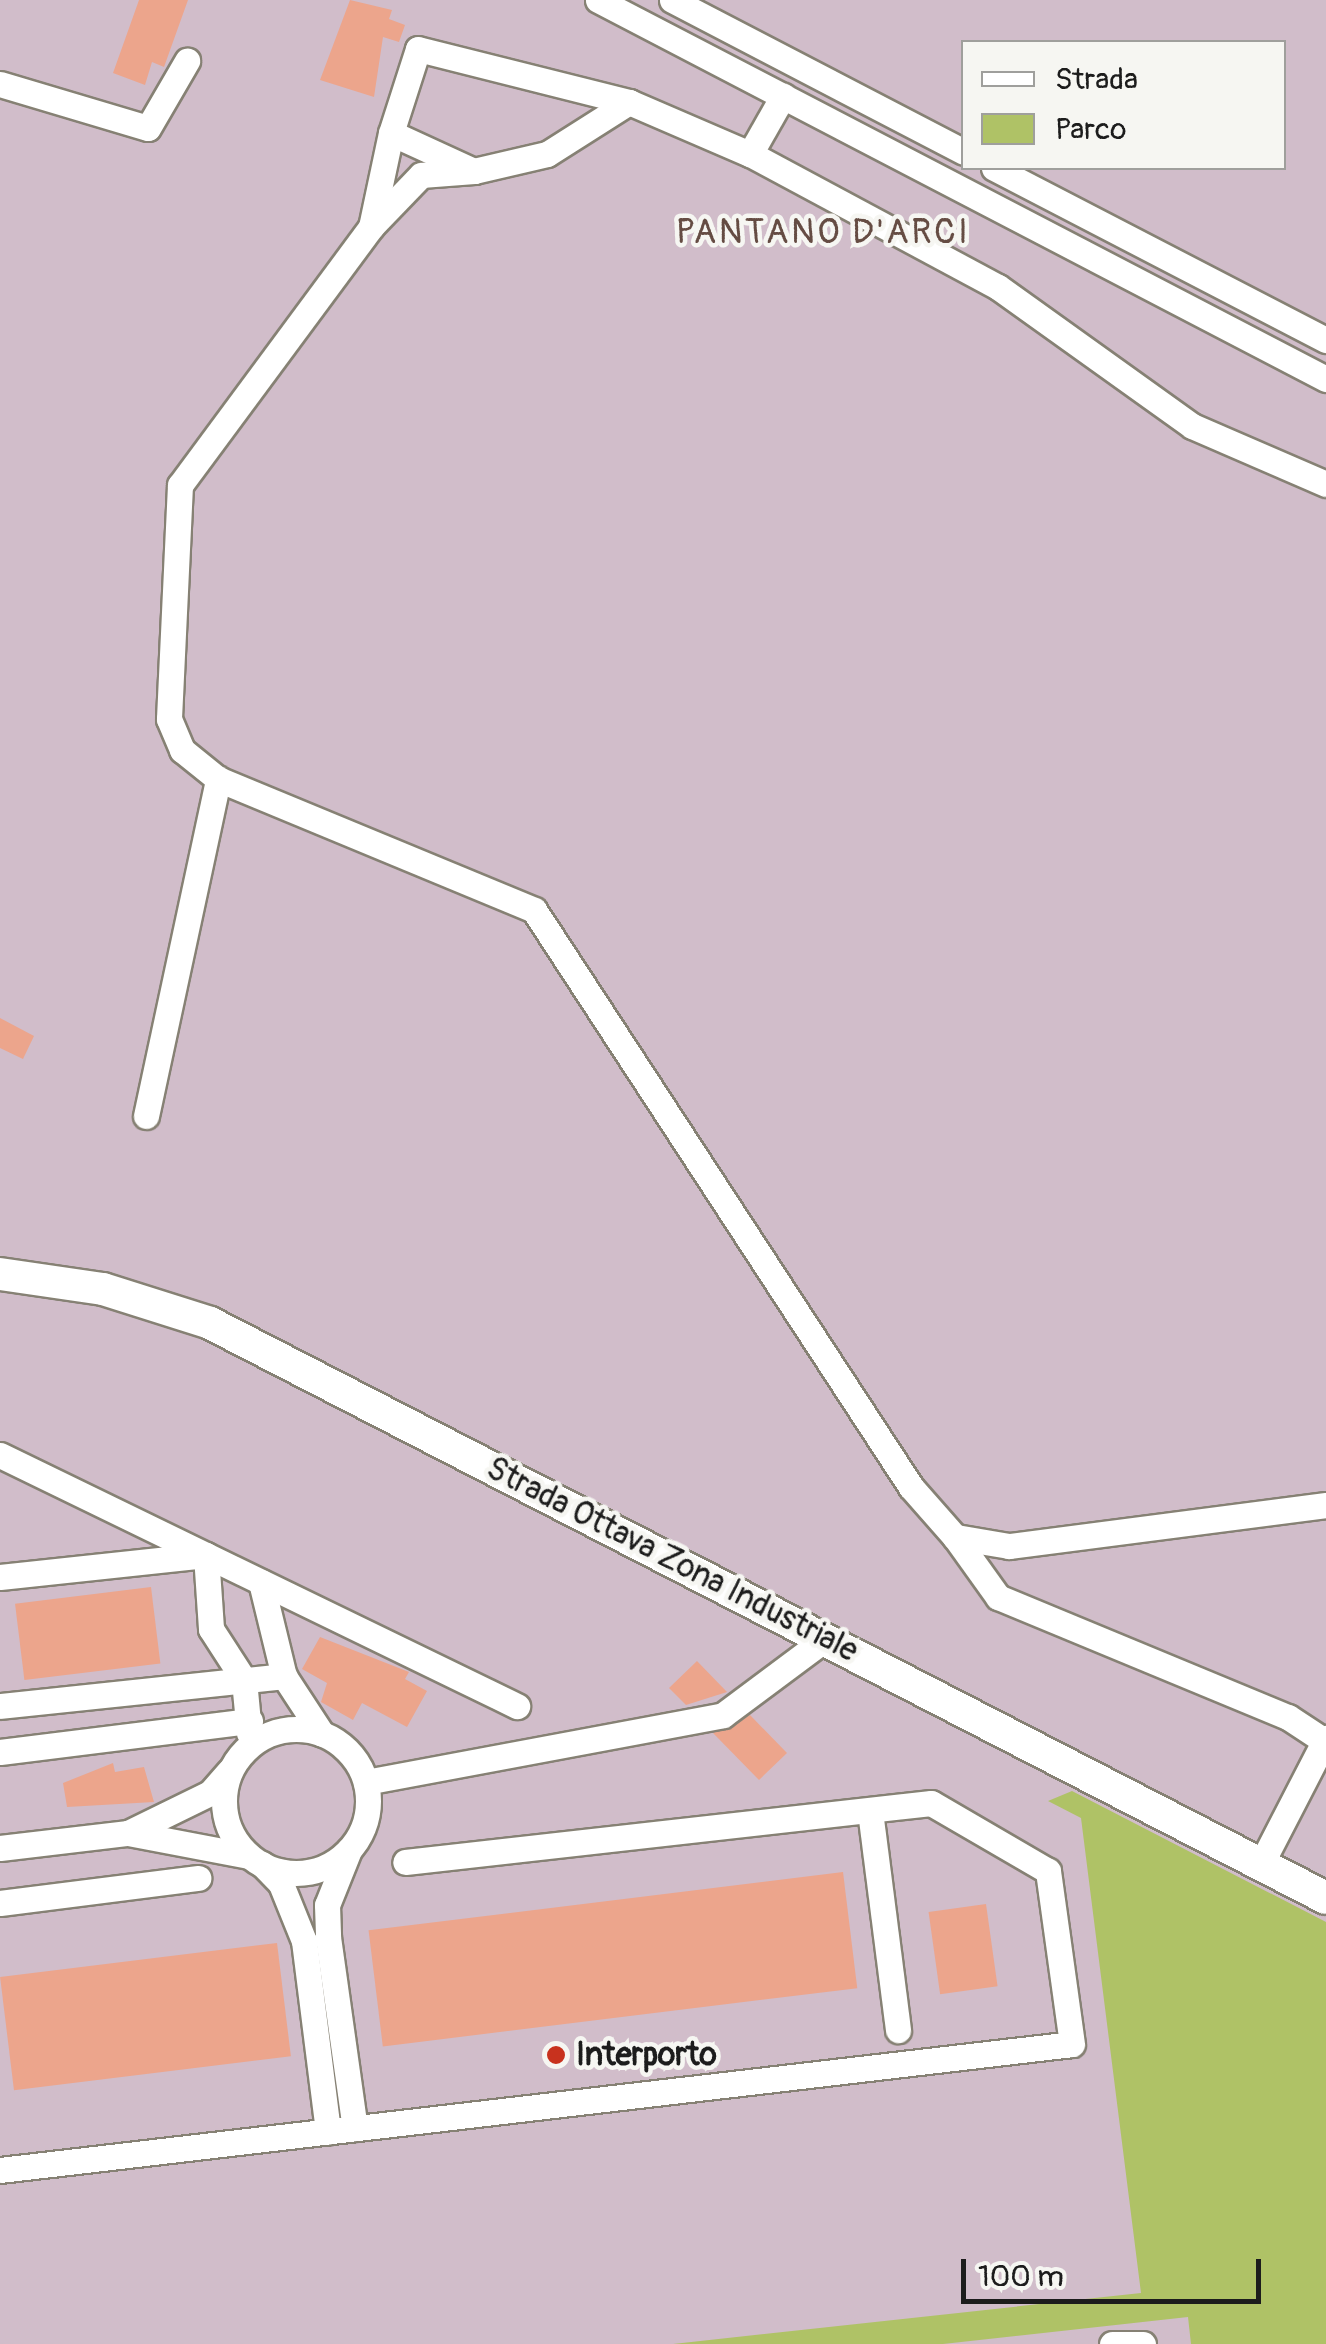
<!DOCTYPE html>
<style>
body{margin:0}
#map{position:relative;width:1326px;height:2344px;overflow:hidden;background:#efe6cd;font-family:Pangolin,sans-serif}
div>[style]{position:absolute}
[style*='--x']{left:calc(var(--x)*1px);top:calc(var(--y)*1px);width:calc(var(--w)*1px);rotate:calc(var(--a)*1deg)}
.industrial>*{inset:0;background:#d1bdca}
.green>*{inset:0;background:#afc266}
.building>*{inset:0;background:#eca58c;transform-origin:0 0}
.roads{filter:drop-shadow(2px 0 #868174) drop-shadow(-2px 0 #868174) drop-shadow(0 2px #868174) drop-shadow(0 -2px #868174)}
.minor>*{height:25px;margin:-12.5px;padding:0 12.5px;transform-origin:12.5px;border-radius:12.5px;background:#fff}
.minor>.ring{margin:-12.5px;padding:0;box-sizing:content-box;background:none;border:25px solid #fff;border-radius:50%}
.major>*{height:32px;margin:-16px;padding:0 16px;transform-origin:16px;border-radius:16px;background:#fff}
.dots>*{width:28px;height:28px;translate:-50% -50%;box-sizing:border-box;border:5px solid #f6f6f2;border-radius:50%}
span{translate:-50% -50%;white-space:nowrap;text-align:center;line-height:1.15;-webkit-text-stroke:9px #f6f6f2;paint-order:stroke}
.street-label{font-size:32px;color:#1c1c1c}
.poi-label{font-size:32px;color:#1c1c1c;font-weight:700}
.left{translate:0 -50%;text-align:left}
.neighbourhood-label{font-size:35px;color:#654c43;letter-spacing:2.5px}
.legend{position:absolute;left:961px;top:40px;width:325px;height:130px;box-sizing:border-box;background:#f6f6f2;border:2px solid #9f9f9c;margin:0;padding:12px 18px;list-style:none;font-size:30px;color:#1c1c1c}
.legend li{display:flex;align-items:center;gap:20px;height:50px}
.legend b{width:50px;border:2px solid #9f9f9c}
.scale{position:absolute;left:961px;top:2259px;width:300px;height:45px;box-sizing:border-box;border:5px solid #1c1c1c;border-top:0;padding-left:12px;font-size:30px;line-height:35px;white-space:nowrap;color:#1c1c1c;-webkit-text-stroke:8px #f6f6f2;paint-order:stroke}
</style>
<div id="map">
<div class="industrial">
<i style="clip-path:polygon(evenodd,0 0,1326px 0,1326px 2344px,0 2344px,0 0,964px 42px,1284px 42px,1284px 168px,964px 168px,964px 42px)"></i>
</div>
<div class="green">
<i style="clip-path:polygon(1072px 1791px,1326px 1922px,1326px 2344px,1191px 2344px,1188px 2317px,943px 2344px,673px 2344px,1141px 2293px,1081px 1818px,1048px 1801px)"></i>
</div>
<div class="building">
<i style="clip-path:polygon(139px 0,188px 0,164px 67px,152px 62px,145px 85px,113px 73px)"></i>
<i style="clip-path:polygon(350px 0,392px 10px,389px 19px,405px 25px,399px 42px,383px 37px,374px 97px,320px 80px)"></i>
<i style="clip-path:polygon(0 1018px,34px 1036px,23px 1059px,0 1048px)"></i>
<i style="left:151px;top:1587px;width:77px;height:137px;rotate:83deg"></i>
<i style="clip-path:polygon(320px 1637px,409px 1672px,405px 1679px,427px 1691px,407px 1727px,362px 1703px,353px 1720px,321px 1702px,327px 1683px,302px 1669px)"></i>
<i style="clip-path:polygon(697px 1661px,727px 1692px,686px 1705px,669px 1688px)"></i>
<i style="clip-path:polygon(750px 1715px,787px 1753px,759px 1780px,713px 1733px)"></i>
<i style="clip-path:polygon(113px 1763px,115px 1772px,144px 1767px,154px 1802px,67px 1807px,63px 1783px)"></i>
<i style="left:843px;top:1872px;width:117px;height:478px;rotate:83deg"></i>
<i style="left:986px;top:1904px;width:83px;height:58px;rotate:82deg"></i>
<i style="left:277px;top:1943px;width:114px;height:279px;rotate:83deg"></i>
</div>
<div class="roads">
<div class="minor">
<i style="--x:598;--y:0;--w:821;--a:27.5"></i>
<i style="--x:672;--y:0;--w:329;--a:27.5"></i>
<i style="--x:0;--y:84;--w:154;--a:16.6"></i>
<i style="--x:148;--y:128;--w:78;--a:-59.8"></i>
<i style="--x:629;--y:102;--w:97;--a:147.6"></i>
<i style="--x:547;--y:154;--w:75;--a:166.9"></i>
<i style="--x:474;--y:171;--w:91;--a:-155.4"></i>
<i style="--x:391;--y:133;--w:88;--a:-72.2"></i>
<i style="--x:418;--y:49;--w:218;--a:14.1"></i>
<i style="--x:629;--y:102;--w:132;--a:23.3"></i>
<i style="--x:750;--y:154;--w:281;--a:28.2"></i>
<i style="--x:998;--y:287;--w:239;--a:35.6"></i>
<i style="--x:1192;--y:426;--w:146;--a:23.4"></i>
<i style="--x:750;--y:154;--w:67;--a:-60.4"></i>
<i style="--x:994;--y:168;--w:374;--a:27.4"></i>
<i style="--x:474;--y:171;--w:53;--a:175.7"></i>
<i style="--x:421;--y:175;--w:72;--a:133.9"></i>
<i style="--x:371;--y:227;--w:321;--a:126.5"></i>
<i style="--x:180;--y:485;--w:234;--a:92.7"></i>
<i style="--x:169;--y:719;--w:34;--a:67"></i>
<i style="--x:182;--y:750;--w:46;--a:38.9"></i>
<i style="--x:218;--y:779;--w:342;--a:22.5"></i>
<i style="--x:534;--y:910;--w:689;--a:56.84"></i>
<i style="--x:911;--y:1487;--w:67;--a:48.7"></i>
<i style="--x:371;--y:227;--w:96;--a:-78"></i>
<i style="--x:146;--y:1116;--w:345;--a:-77.9"></i>
<i style="--x:0;--y:1455;--w:575;--a:25.9"></i>
<i style="--x:1326;--y:1505;--w:320;--a:172.6"></i>
<i style="--x:1009;--y:1546;--w:55;--a:-170.5"></i>
<i style="--x:955;--y:1537;--w:74;--a:54.4"></i>
<i style="--x:998;--y:1597;--w:314;--a:22.5"></i>
<i style="--x:1288;--y:1717;--w:45;--a:33.3"></i>
<i style="--x:206;--y:1555;--w:74;--a:86.1"></i>
<i style="--x:211;--y:1629;--w:61;--a:57.1"></i>
<i style="--x:244;--y:1680;--w:53;--a:84.6"></i>
<i style="--x:0;--y:1577;--w:207;--a:-6.1"></i>
<i style="--x:261;--y:1582;--w:97;--a:76.3"></i>
<i style="--x:284;--y:1676;--w:69;--a:56.8"></i>
<i style="--x:0;--y:1706;--w:286;--a:-6"></i>
<i class="ring" style="left:224px;top:1729px;width:119px;height:119px"></i>
<i style="--x:0;--y:1752;--w:252;--a:-7.1"></i>
<i style="--x:366;--y:1782;--w:363;--a:-10.6"></i>
<i style="--x:723;--y:1715;--w:127;--a:-36.7"></i>
<i style="--x:870;--y:1811;--w:221;--a:82.7"></i>
<i style="--x:128;--y:1833;--w:91;--a:-26"></i>
<i style="--x:210;--y:1793;--w:29;--a:-49"></i>
<i style="--x:0;--y:1848;--w:129;--a:-6.7"></i>
<i style="--x:128;--y:1833;--w:123;--a:10.8"></i>
<i style="--x:349;--y:1850;--w:59;--a:111.8"></i>
<i style="--x:327;--y:1905;--w:32;--a:88"></i>
<i style="--x:328;--y:1937;--w:193;--a:82"></i>
<i style="--x:262;--y:1864;--w:28;--a:46"></i>
<i style="--x:281;--y:1884;--w:61;--a:68"></i>
<i style="--x:304;--y:1941;--w:192;--a:82.8"></i>
<i style="--x:1261;--y:1864;--w:142;--a:-62.7"></i>
<i style="--x:0;--y:1903;--w:200;--a:-7.2"></i>
<i style="--x:0;--y:2170;--w:1079;--a:-6.7"></i>
<i style="--x:1072;--y:2044;--w:175;--a:-97.9"></i>
<i style="--x:1048;--y:1871;--w:135;--a:-149.8"></i>
<i style="--x:931;--y:1803;--w:529;--a:173.6"></i>
<i style="--x:1112;--y:2344;--w:31;--a:0"></i>
</div>
<div class="major">
<i style="--x:0;--y:1274;--w:104;--a:8.3"></i>
<i style="--x:103;--y:1289;--w:112;--a:17.6"></i>
<i style="--x:210;--y:1323;--w:1255;--a:27.26"></i>
</div>
</div>
<div class="dots">
<i style="left:556px;top:2055px;background:#c8321e"></i>
</div>
<div class="street-label">
<span style="left:672px;top:1560px;rotate:27deg">Strada Ottava Zona Industriale</span>
</div>
<div class="poi-label">
<span class="left" style="left:576px;top:2055px">Interporto</span>
</div>
<div class="neighbourhood-label">
<span style="left:823px;top:232px">PANTANO D'ARCI</span>
</div>
<ul class="legend">
<li><b style="height:12px;background:#fff"></b>Strada</li>
<li><b style="height:28px;background:#afc266"></b>Parco</li>
</ul>
<div class="scale">100 m</div>
</div>
